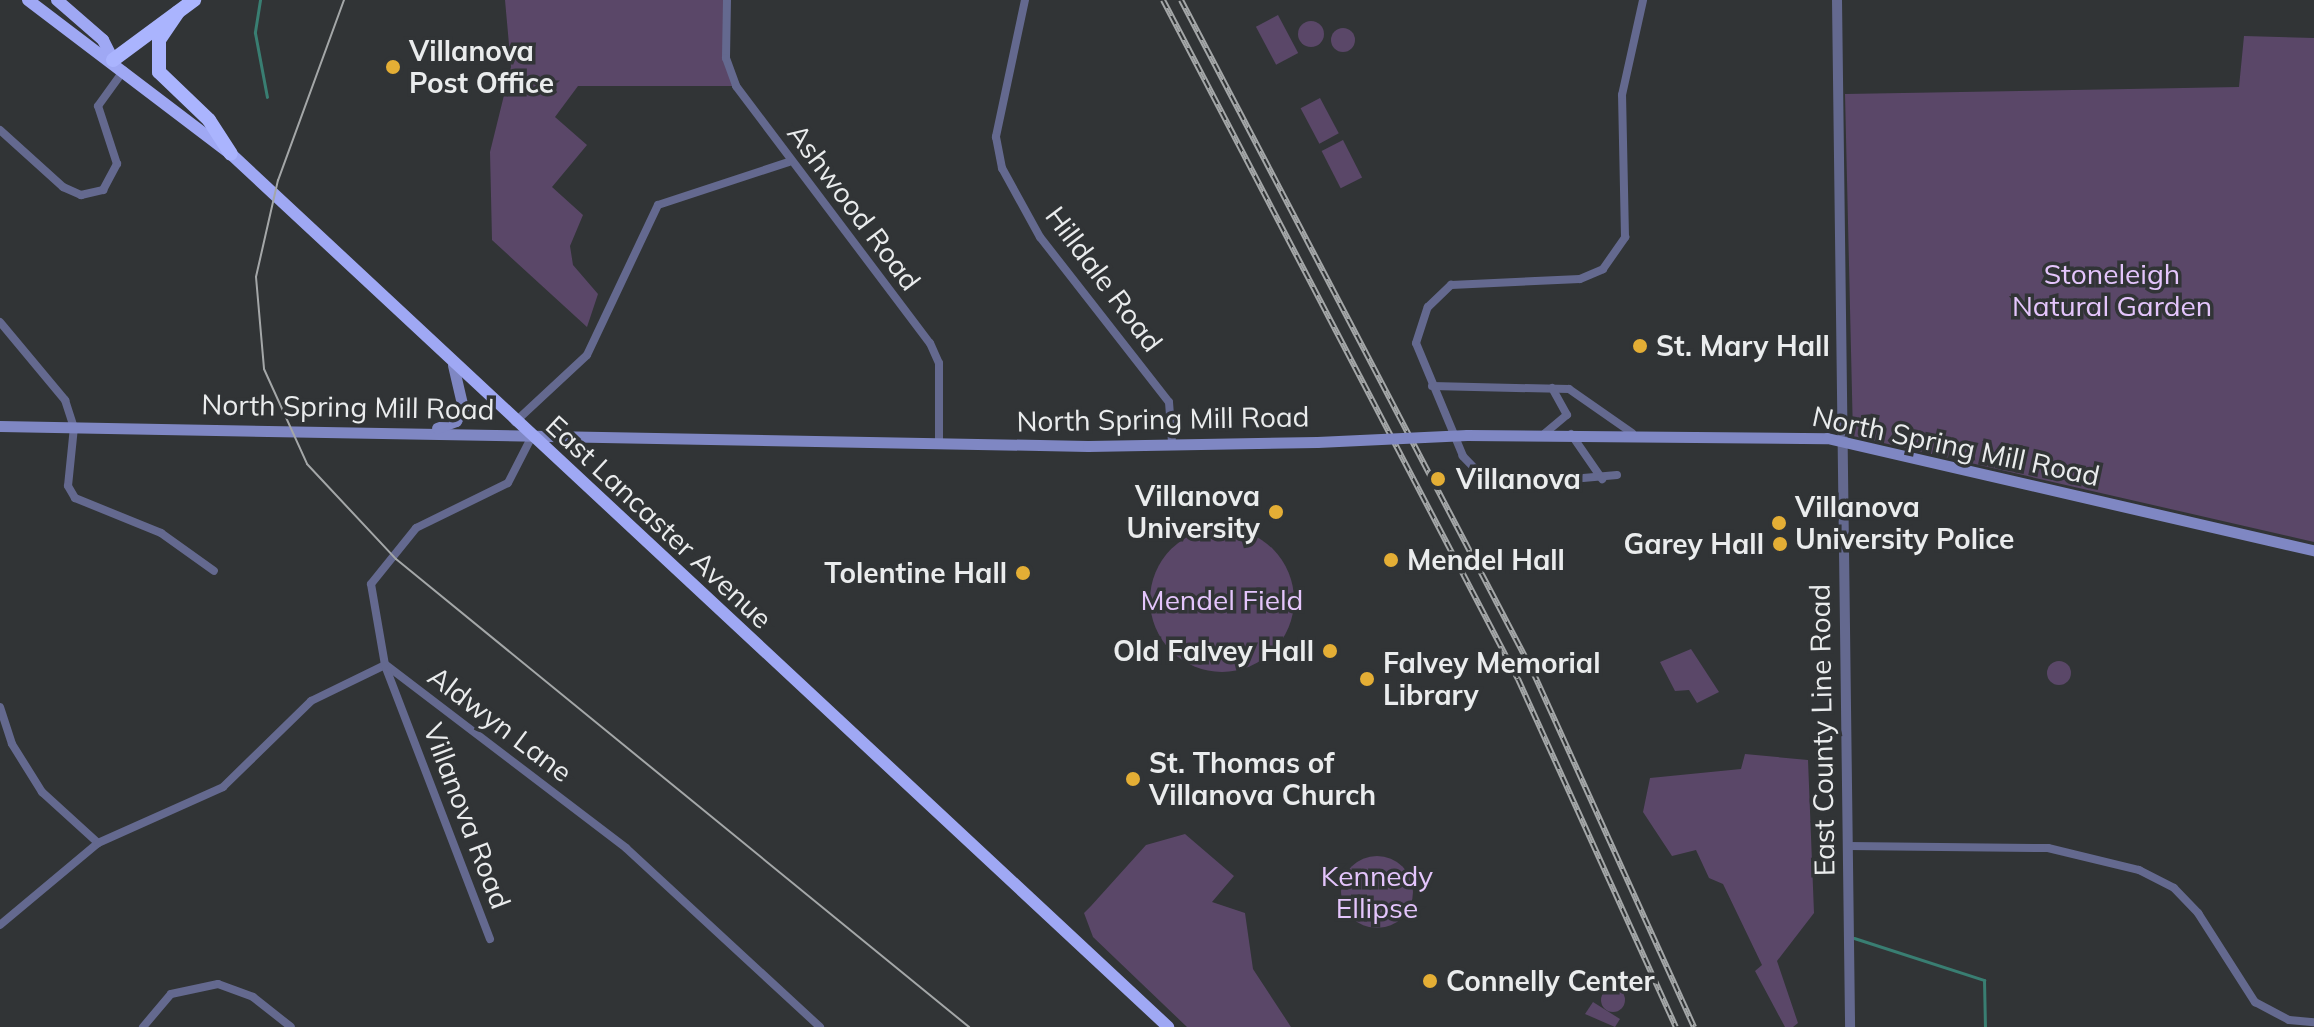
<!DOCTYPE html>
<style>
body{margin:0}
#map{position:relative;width:2314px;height:1027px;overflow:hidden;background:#313436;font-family:Mulish,sans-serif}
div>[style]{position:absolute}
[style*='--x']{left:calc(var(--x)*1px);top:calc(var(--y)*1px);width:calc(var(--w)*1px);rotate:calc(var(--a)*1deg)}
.green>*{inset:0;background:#5a4768;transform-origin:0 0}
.round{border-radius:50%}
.stream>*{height:3px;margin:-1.5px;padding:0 1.5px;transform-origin:1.5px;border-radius:1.5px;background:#397e72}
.minor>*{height:8px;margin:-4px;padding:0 4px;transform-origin:4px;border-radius:4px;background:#64698f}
.tertiary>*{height:10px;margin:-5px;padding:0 5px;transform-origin:5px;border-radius:5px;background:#64698f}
.secondary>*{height:11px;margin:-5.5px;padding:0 5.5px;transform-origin:5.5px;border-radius:5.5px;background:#7f87c3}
.trunk>*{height:12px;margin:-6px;padding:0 6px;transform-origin:6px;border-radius:6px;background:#9fa8f4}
.motorway>*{height:14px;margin:-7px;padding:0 7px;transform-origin:7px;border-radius:7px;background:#aab4fe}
.tram>*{height:2px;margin:-1px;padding:0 1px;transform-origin:1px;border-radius:1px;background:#a4a7a8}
.rail>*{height:6px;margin-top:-3px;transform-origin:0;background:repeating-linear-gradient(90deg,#313436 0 9px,#a4a7a8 0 18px);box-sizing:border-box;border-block:2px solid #a4a7a8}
.secondary-bridge>*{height:11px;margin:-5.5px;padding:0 5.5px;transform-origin:5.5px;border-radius:5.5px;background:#7f87c3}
.dots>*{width:22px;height:22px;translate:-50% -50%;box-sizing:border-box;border:4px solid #313436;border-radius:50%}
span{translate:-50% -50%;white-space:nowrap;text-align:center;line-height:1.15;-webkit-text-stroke:7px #313436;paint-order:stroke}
.poi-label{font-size:28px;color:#eaeced;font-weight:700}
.left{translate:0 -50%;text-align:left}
.right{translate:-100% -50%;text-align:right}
.street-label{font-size:28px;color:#eaeced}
.park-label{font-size:28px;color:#e4c5fc}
</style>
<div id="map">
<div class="green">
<i style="clip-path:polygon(505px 0,727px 0,724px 35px,736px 86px,578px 86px,555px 117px,587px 145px,552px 187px,583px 215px,570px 246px,573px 265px,598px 294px,587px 327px,492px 240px,490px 152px,511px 67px)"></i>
<i style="left:1278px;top:15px;width:43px;height:25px;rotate:62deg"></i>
<i class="round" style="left:1298px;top:21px;width:26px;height:26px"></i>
<i class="round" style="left:1331px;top:28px;width:24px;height:24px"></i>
<i style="clip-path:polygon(2244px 36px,2314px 38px,2314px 542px,1853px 436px,1845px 94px,2239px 87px)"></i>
<i style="left:1320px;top:98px;width:40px;height:22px;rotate:62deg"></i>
<i style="left:1343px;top:140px;width:42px;height:24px;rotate:63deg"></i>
<i class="round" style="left:1150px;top:528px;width:144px;height:144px"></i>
<i style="clip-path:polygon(1691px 649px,1719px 692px,1697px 703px,1689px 690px,1675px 691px,1660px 662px)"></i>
<i class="round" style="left:2047px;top:661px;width:24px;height:24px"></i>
<i style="clip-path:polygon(1745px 754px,1808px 760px,1814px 913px,1777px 961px,1798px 1023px,1793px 1027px,1785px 1027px,1755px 971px,1762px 965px,1723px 884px,1709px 878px,1696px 850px,1672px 856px,1643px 812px,1650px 778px,1741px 769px)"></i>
<i style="clip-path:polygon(1185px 834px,1234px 876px,1212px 902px,1245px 913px,1253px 969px,1291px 1027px,1187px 1027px,1093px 937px,1084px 913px,1091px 906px,1146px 845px)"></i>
<i class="round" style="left:1341px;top:856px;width:72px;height:72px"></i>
<i class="round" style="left:1601px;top:988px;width:24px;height:24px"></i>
<i style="clip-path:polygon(1593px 1002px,1620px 1019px,1615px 1027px,1585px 1014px)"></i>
</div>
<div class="stream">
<i style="--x:260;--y:0;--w:33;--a:99"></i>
<i style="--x:255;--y:33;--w:65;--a:79.4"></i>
<i style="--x:1854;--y:938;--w:137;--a:17.9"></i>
<i style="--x:1984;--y:980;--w:47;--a:88.8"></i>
</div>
<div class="minor">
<i style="--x:727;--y:0;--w:58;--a:91"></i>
<i style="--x:726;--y:58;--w:30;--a:70"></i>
<i style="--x:736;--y:86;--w:322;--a:53"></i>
<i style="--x:930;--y:343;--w:22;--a:66"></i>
<i style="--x:939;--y:363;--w:80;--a:90"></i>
<i style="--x:1025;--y:0;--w:140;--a:102"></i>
<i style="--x:996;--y:137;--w:32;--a:79"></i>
<i style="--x:1002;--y:168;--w:79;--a:61.2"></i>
<i style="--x:1040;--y:237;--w:209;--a:52"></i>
<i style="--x:1169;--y:402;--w:40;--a:85.7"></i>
<i style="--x:0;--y:130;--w:85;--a:42.1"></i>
<i style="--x:63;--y:187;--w:20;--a:24"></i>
<i style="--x:81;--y:195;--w:23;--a:-13"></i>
<i style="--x:103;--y:190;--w:30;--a:-62"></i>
<i style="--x:117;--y:164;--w:61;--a:-108.1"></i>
<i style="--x:98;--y:106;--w:44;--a:-54.2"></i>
<i style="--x:0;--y:322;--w:102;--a:50.2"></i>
<i style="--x:65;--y:400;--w:28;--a:72"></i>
<i style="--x:74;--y:427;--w:59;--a:95.8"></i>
<i style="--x:68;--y:486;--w:14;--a:60"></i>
<i style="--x:75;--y:498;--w:93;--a:22.1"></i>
<i style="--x:161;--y:533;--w:65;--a:35.6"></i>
<i style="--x:1432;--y:386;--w:137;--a:1.3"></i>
<i style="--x:1569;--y:389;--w:77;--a:34.9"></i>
<i style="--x:515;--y:422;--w:98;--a:-42.9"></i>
<i style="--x:587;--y:355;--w:166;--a:-64.7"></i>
<i style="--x:658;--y:205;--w:138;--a:-18.2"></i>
<i style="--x:1544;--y:434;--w:30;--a:-40"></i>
<i style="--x:1567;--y:415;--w:31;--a:-119"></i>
<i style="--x:1571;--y:434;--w:55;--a:55.4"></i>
<i style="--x:1617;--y:475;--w:111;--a:174.9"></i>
<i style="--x:1506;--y:485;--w:26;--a:-159"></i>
<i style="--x:1482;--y:476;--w:28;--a:-134"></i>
<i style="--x:1463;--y:456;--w:122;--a:-112.6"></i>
<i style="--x:1416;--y:343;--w:38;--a:-72"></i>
<i style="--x:1428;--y:307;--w:32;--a:-44"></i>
<i style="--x:1451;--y:285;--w:129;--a:-2.7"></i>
<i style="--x:1580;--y:279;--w:25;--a:-23"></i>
<i style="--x:1603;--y:269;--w:39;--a:-55"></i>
<i style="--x:1625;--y:237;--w:142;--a:-91.2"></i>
<i style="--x:1622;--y:95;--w:97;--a:-77.5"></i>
<i style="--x:386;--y:665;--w:302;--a:37.3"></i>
<i style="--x:626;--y:848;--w:264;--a:42.7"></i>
<i style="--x:0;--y:707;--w:39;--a:72"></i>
<i style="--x:12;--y:744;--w:57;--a:58"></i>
<i style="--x:42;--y:792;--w:76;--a:42.3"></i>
<i style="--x:1848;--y:846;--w:200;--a:0.6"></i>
<i style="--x:2048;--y:848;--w:94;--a:13.6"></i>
<i style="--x:2139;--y:870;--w:39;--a:27"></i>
<i style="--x:2174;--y:888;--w:35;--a:46"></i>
<i style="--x:2198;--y:913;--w:106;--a:57.4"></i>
<i style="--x:2255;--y:1002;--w:38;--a:28"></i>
<i style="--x:2289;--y:1020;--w:25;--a:5"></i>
<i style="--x:0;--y:925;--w:128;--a:-39.9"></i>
<i style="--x:98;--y:843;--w:137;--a:-24.1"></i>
<i style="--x:223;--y:787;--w:123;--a:-44.3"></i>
<i style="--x:311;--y:701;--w:82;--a:-25.9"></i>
<i style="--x:490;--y:939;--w:293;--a:-111"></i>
<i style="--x:385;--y:665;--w:82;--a:-99.8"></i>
<i style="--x:371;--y:584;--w:72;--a:-51.2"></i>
<i style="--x:416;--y:528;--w:102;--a:-26.1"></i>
<i style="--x:508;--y:483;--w:53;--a:-62.9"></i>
<i style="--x:143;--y:1027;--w:43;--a:-49.7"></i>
<i style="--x:171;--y:994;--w:48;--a:-12"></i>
<i style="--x:218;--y:984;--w:37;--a:20"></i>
<i style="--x:253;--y:997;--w:48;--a:38.3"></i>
</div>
<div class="tertiary">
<i style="--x:1837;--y:0;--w:1027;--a:89.27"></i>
</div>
<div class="secondary">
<i style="--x:0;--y:426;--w:1088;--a:1.05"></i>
<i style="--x:1088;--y:446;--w:229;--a:-1"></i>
<i style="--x:437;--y:428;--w:20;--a:-20"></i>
<i style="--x:456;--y:421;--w:15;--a:-62"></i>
<i style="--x:463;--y:408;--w:44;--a:-103.1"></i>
<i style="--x:1467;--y:435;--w:360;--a:0.5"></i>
<i style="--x:1827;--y:438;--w:500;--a:13"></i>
</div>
<div class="trunk">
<i style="--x:28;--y:0;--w:255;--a:37.2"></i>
<i style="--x:231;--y:154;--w:1281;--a:42.97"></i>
<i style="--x:57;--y:0;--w:61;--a:41"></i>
<i style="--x:103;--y:40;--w:22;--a:63"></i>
</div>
<div class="motorway">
<i style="--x:178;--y:12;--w:34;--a:124"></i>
<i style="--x:159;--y:40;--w:32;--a:90"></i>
<i style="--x:159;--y:72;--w:69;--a:43.8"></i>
<i style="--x:209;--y:120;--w:40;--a:57.1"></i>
<i style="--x:113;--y:60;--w:101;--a:-36.5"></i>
</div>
<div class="tram">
<i style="--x:344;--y:0;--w:192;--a:110.1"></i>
<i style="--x:278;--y:180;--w:99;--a:102.8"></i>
<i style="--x:256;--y:277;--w:92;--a:85"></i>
<i style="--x:264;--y:369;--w:104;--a:65.6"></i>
<i style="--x:307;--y:464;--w:130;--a:46.9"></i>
<i style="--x:396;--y:559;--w:740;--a:39.24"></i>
</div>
<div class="rail">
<i style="--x:1163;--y:0;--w:766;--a:62.4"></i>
<i style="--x:1518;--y:679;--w:382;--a:65.6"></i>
<i style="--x:1181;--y:0;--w:759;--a:62.35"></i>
<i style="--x:1533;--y:672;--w:390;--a:65.6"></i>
</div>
<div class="secondary-bridge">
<i style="--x:1317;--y:442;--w:150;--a:-2.7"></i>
</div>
<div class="dots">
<i style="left:393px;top:67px;background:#e4ae35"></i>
<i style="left:1640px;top:346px;background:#e4ae35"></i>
<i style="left:1438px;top:479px;background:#e4ae35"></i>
<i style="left:1276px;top:512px;background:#e4ae35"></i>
<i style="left:1779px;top:523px;background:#e4ae35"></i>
<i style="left:1780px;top:544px;background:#e4ae35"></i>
<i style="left:1391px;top:560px;background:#e4ae35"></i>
<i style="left:1023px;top:573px;background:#e4ae35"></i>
<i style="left:1330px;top:651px;background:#e4ae35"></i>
<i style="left:1367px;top:679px;background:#e4ae35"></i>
<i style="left:1133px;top:779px;background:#e4ae35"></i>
<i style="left:1430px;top:981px;background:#e4ae35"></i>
</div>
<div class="poi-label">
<span class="left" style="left:409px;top:67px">Villanova<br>Post Office</span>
<span class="left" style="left:1656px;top:346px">St. Mary Hall</span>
<span class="left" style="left:1456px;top:479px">Villanova</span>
<span class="right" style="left:1260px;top:512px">Villanova<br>University</span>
<span class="left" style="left:1795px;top:523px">Villanova<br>University Police</span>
<span class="right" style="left:1764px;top:544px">Garey Hall</span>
<span class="left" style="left:1407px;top:560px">Mendel Hall</span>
<span class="right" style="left:1007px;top:573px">Tolentine Hall</span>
<span class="right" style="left:1314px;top:651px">Old Falvey Hall</span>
<span class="left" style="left:1383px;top:679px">Falvey Memorial<br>Library</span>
<span class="left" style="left:1149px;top:779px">St. Thomas of<br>Villanova Church</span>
<span class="left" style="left:1446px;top:981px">Connelly Center</span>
</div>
<div class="street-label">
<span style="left:854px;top:207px;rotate:53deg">Ashwood Road</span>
<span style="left:1104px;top:279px;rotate:53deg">Hilldale Road</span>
<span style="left:348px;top:407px;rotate:1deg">North Spring Mill Road</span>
<span style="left:1163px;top:419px;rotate:-1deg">North Spring Mill Road</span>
<span style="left:1956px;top:446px;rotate:12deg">North Spring Mill Road</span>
<span style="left:659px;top:522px;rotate:43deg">East Lancaster Avenue</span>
<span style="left:500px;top:724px;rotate:37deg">Aldwyn Lane</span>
<span style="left:1822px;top:730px;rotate:-91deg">East County Line Road</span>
<span style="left:467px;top:816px;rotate:69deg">Villanova Road</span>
</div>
<div class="park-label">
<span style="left:2112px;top:290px">Stoneleigh<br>Natural Garden</span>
<span style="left:1222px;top:600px">Mendel Field</span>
<span style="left:1377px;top:892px">Kennedy<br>Ellipse</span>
</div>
</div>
